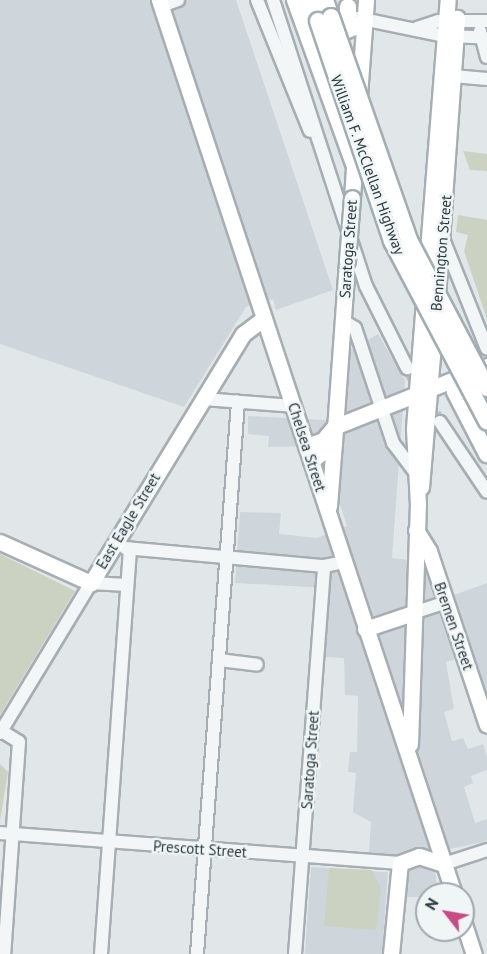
<!DOCTYPE html>
<style>
body{margin:0}
#map{position:relative;width:487px;height:954px;overflow:hidden;background:#e1e6e9;font-family:"PT Sans",sans-serif}
div>[style]{position:absolute}
[style*='--x']{left:calc(var(--x)*1px);top:calc(var(--y)*1px);width:calc(var(--w)*1px);rotate:calc(var(--a)*1deg)}
.built>*{inset:0;background:#cfd6db;transform-origin:0 0}
.green>*{inset:0;background:#cbd2c2}
.minor-tunnel>*{height:12px;margin-top:-6px;transform-origin:0;background:repeating-linear-gradient(90deg,#bcc3c7 0 12px,transparent 0 18px)}
.roads{filter:drop-shadow(2px 0 #a6aeb3) drop-shadow(-2px 0 #a6aeb3) drop-shadow(0 2px #a6aeb3) drop-shadow(0 -2px #a6aeb3)}
.minor>*{height:12px;margin:-6px;padding:0 6px;transform-origin:6px;border-radius:6px;background:#f3f6f7}
.major>*{height:15px;margin:-7.5px;padding:0 7.5px;transform-origin:7.5px;border-radius:7.5px;background:#fff}
.highway>*{height:16px;margin:-8px;padding:0 8px;transform-origin:8px;border-radius:8px;background:#fff}
.bridges{filter:drop-shadow(2px 0 #a0aeb4) drop-shadow(-2px 0 #a0aeb4) drop-shadow(0 2px #a0aeb4) drop-shadow(0 -2px #a0aeb4)}
.major-bridge>*{height:15px;margin:-7.5px;padding:0 7.5px;transform-origin:7.5px;border-radius:7.5px;background:#fff}
.highway-bridge>*{height:16px;margin:-8px;padding:0 8px;transform-origin:8px;border-radius:8px;background:#fff}
span{translate:-50% -50%;white-space:nowrap;text-align:center;line-height:1.15;-webkit-text-stroke:5px #f0f5f6;paint-order:stroke}
.street-label{font-size:15px;color:#2a3840}
.north{position:absolute;left:415px;top:882px;width:60px;height:60px;box-sizing:border-box;background:#f0f5f6;border:2px solid #a1a9ad;border-radius:50%;rotate:301deg;font-size:16px;font-weight:700;line-height:24px;text-align:center;color:#2a3840}
.north::after{content:'';display:block;margin:auto;width:21px;height:27px;background:#c94b84;clip-path:polygon(50% 0,100% 100%,50% 72%,0 100%)}
</style>
<div id="map">
<div class="built">
<i style="clip-path:polygon(0 0,236px 0,333px 290px,276px 310px,273px 299px,246px 307px,184px 407px,0 344px)"></i>
<i style="clip-path:polygon(378px 334px,405px 380px,392px 558px,426px 562px,456px 659px,446px 662px,454px 709px,444px 712px,452px 741px,463px 738px,468px 749px,483px 744px,487px 757px,487px 770px,471px 776px,473px 783px,464px 787px,475px 823px,487px 819px,487px 841px,431px 853px,438px 889px,419px 897px,405px 897px,406px 856px,369px 854px,371px 822px,353px 812px,356px 773px,348px 772px,350px 752px,357px 752px,358px 696px,345px 695px,344px 658px,326px 657px,327px 588px,235px 583px,240px 512px,281px 513px,279px 534px,317px 538px,347px 526px,321px 446px,268px 447px,269px 436px,248px 434px,248px 416px,325px 420px,346px 401px,349px 351px)"></i>
<i style="clip-path:polygon(487px 583px,487px 707px,451px 596px)"></i>
<i style="left:311px;top:867px;width:77px;height:87px;rotate:4deg"></i>
</div>
<div class="green">
<i style="clip-path:polygon(463px 151px,487px 154px,487px 171px,470px 170px)"></i>
<i style="clip-path:polygon(458px 215px,487px 220px,487px 319px,464px 251px,468px 235px,456px 232px)"></i>
<i style="clip-path:polygon(0 554px,75px 591px,0 715px)"></i>
<i style="clip-path:polygon(0 764px,8px 772px,0 821px)"></i>
<i style="clip-path:polygon(329px 868px,372px 870px,381px 889px,376px 930px,324px 926px)"></i>
</div>
<div class="minor-tunnel">
<i style="--x:407;--y:368;--w:63;--a:58.6"></i>
</div>
<div class="roads">
<div class="minor">
<i style="--x:257;--y:0;--w:141;--a:68"></i>
<i style="--x:273;--y:0;--w:301;--a:72"></i>
<i style="--x:366;--y:286;--w:92;--a:63.4"></i>
<i style="--x:161;--y:6;--w:18;--a:-19"></i>
<i style="--x:358;--y:18;--w:89;--a:11.7"></i>
<i style="--x:445;--y:36;--w:34;--a:2"></i>
<i style="--x:417;--y:28;--w:22;--a:-18"></i>
<i style="--x:438;--y:21;--w:49;--a:0"></i>
<i style="--x:480;--y:31;--w:27;--a:75"></i>
<i style="--x:453;--y:76;--w:34;--a:5"></i>
<i style="--x:443;--y:239;--w:118;--a:68.2"></i>
<i style="--x:342;--y:320;--w:15;--a:32"></i>
<i style="--x:355;--y:328;--w:121;--a:71.7"></i>
<i style="--x:393;--y:443;--w:35;--a:53"></i>
<i style="--x:203;--y:399;--w:90;--a:4.4"></i>
<i style="--x:440;--y:422;--w:84;--a:56.1"></i>
<i style="--x:125;--y:548;--w:200;--a:5.2"></i>
<i style="--x:324;--y:566;--w:20;--a:-11"></i>
<i style="--x:413;--y:613;--w:35;--a:-18"></i>
<i style="--x:219;--y:660;--w:38;--a:7"></i>
<i style="--x:0;--y:730;--w:22;--a:32"></i>
<i style="--x:19;--y:742;--w:213;--a:94"></i>
<i style="--x:0;--y:733;--w:175;--a:-58.8"></i>
<i style="--x:91;--y:583;--w:36;--a:3"></i>
<i style="--x:0;--y:833;--w:401;--a:4.3"></i>
<i style="--x:444;--y:864;--w:45;--a:-18"></i>
<i style="--x:101;--y:954;--w:404;--a:-85.9"></i>
<i style="--x:197;--y:954;--w:554;--a:-85.75"></i>
<i style="--x:295;--y:954;--w:389;--a:-85.7"></i>
</div>
<div class="major">
<i style="--x:159;--y:0;--w:941;--a:71.74"></i>
<i style="--x:359;--y:96;--w:96;--a:-85.8"></i>
<i style="--x:352;--y:198;--w:45;--a:-86.2"></i>
<i style="--x:437;--y:296;--w:279;--a:-85.9"></i>
<i style="--x:334;--y:427;--w:165;--a:-21.7"></i>
<i style="--x:306;--y:446;--w:18;--a:-19"></i>
<i style="--x:323;--y:440;--w:17;--a:-50"></i>
<i style="--x:311;--y:461;--w:29;--a:-38"></i>
<i style="--x:334;--y:443;--w:182;--a:-85.9"></i>
<i style="--x:421;--y:487;--w:168;--a:-85.2"></i>
<i style="--x:329;--y:506;--w:63;--a:-85.5"></i>
<i style="--x:416;--y:530;--w:25;--a:58"></i>
<i style="--x:429;--y:551;--w:183;--a:71.6"></i>
<i style="--x:0;--y:542;--w:100;--a:24.3"></i>
<i style="--x:91;--y:583;--w:292;--a:-58.6"></i>
<i style="--x:243;--y:334;--w:26;--a:-37"></i>
<i style="--x:365;--y:629;--w:51;--a:-18.4"></i>
<i style="--x:410;--y:744;--w:239;--a:-88.1"></i>
<i style="--x:418;--y:505;--w:77;--a:-93"></i>
<i style="--x:414;--y:428;--w:429;--a:-85.5"></i>
<i style="--x:400;--y:863;--w:20;--a:-20"></i>
<i style="--x:419;--y:856;--w:26;--a:18"></i>
<i style="--x:463;--y:921;--w:35;--a:72"></i>
<i style="--x:391;--y:954;--w:91;--a:-84.4"></i>
</div>
<div class="highway">
<i style="--x:295;--y:0;--w:174;--a:70.2"></i>
<i style="--x:310;--y:0;--w:22;--a:69"></i>
<i style="--x:325;--y:0;--w:18;--a:71"></i>
<i style="--x:336;--y:36;--w:18;--a:-49"></i>
<i style="--x:348;--y:22;--w:15;--a:-90"></i>
<i style="--x:324;--y:40;--w:43;--a:-23"></i>
<i style="--x:458;--y:377;--w:15;--a:101"></i>
<i style="--x:455;--y:392;--w:70;--a:62.7"></i>
</div>
</div>
<div class="bridges">
<div class="major-bridge">
<i style="--x:347;--y:261;--w:63;--a:-85.5"></i>
</div>
<div class="highway-bridge">
<i style="--x:331;--y:17;--w:238;--a:70.7"></i>
<i style="--x:410;--y:242;--w:165;--a:62.2"></i>
<i style="--x:318;--y:21;--w:232;--a:71.4"></i>
<i style="--x:392;--y:241;--w:204;--a:62.2"></i>
</div>
</div>
<div class="street-label">
<span style="left:368px;top:165px;rotate:70deg">William F. McClellan Highway</span>
<span style="left:348px;top:249px;rotate:-86deg">Saratoga Street</span>
<span style="left:441px;top:253px;rotate:-85deg">Bennington Street</span>
<span style="left:307px;top:447px;rotate:72deg">Chelsea Street</span>
<span style="left:128px;top:521px;rotate:-59deg">East Eagle Street</span>
<span style="left:454px;top:626px;rotate:71deg">Bremen Street</span>
<span style="left:310px;top:760px;rotate:-86deg">Saratoga Street</span>
<span style="left:200px;top:849px;rotate:4deg">Prescott Street</span>
</div>
<div class="north">N</div>
</div>
